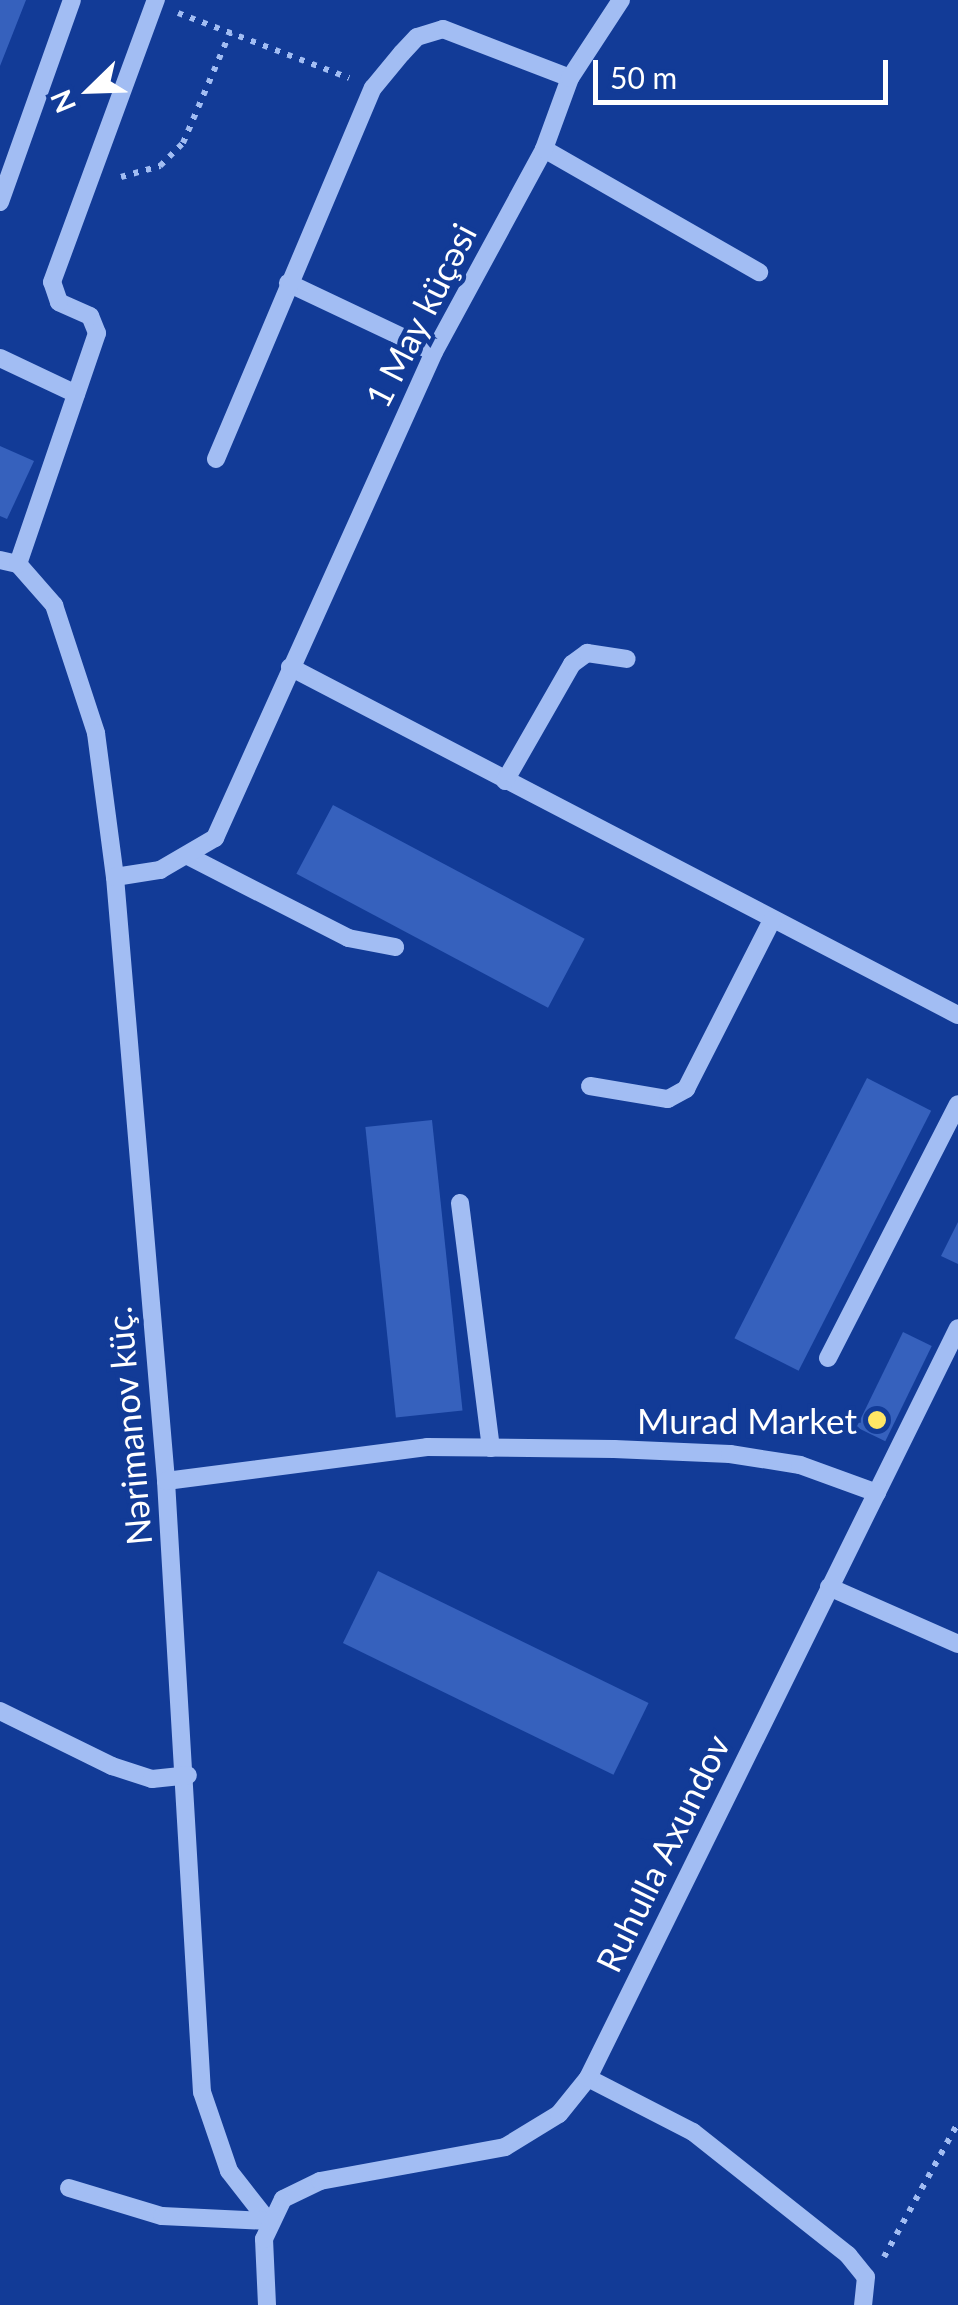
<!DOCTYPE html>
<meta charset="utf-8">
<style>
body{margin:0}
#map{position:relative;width:958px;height:2305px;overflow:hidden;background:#123b97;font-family:Lato,sans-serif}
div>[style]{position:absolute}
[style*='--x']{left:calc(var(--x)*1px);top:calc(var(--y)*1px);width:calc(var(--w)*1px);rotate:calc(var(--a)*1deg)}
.building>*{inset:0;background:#3661bd;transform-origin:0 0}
.path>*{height:6px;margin-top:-3px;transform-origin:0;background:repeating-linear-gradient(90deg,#a2bdf3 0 5px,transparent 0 13px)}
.minor>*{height:18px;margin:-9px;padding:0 9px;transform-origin:9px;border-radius:9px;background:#a2bdf3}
.dots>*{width:28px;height:28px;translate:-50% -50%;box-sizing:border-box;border:5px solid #123b97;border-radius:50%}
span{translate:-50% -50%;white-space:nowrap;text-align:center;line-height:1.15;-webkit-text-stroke:9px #123b97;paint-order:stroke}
.street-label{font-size:35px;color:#fff}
.poi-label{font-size:35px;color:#fff}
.right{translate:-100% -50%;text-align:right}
.north{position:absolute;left:40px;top:40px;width:100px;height:100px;-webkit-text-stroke:8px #123b97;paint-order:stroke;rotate:247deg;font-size:28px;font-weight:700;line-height:40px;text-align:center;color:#fff}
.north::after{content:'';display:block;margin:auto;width:35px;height:45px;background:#fff;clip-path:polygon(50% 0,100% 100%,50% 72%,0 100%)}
.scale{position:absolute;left:593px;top:60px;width:295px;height:45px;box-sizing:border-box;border:5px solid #fff;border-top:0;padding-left:12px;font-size:30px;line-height:35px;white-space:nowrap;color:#fff;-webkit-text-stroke:8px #123b97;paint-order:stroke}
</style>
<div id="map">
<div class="building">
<i style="clip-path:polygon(0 0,26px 0,0 66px)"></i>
<i style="clip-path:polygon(0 446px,34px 461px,7px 519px,0 516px)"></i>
<i style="left:333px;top:805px;width:285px;height:78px;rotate:28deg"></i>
<i style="left:867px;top:1078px;width:72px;height:292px;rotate:27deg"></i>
<i style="left:432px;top:1120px;width:292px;height:67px;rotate:84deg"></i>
<i style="clip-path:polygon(958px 1222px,958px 1264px,941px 1256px)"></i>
<i style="left:903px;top:1332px;width:32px;height:106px;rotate:26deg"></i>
<i style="left:378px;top:1571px;width:301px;height:80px;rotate:26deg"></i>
</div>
<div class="path">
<i style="--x:178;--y:13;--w:183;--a:20.8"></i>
<i style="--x:121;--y:177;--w:41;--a:-15.8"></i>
<i style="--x:160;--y:166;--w:33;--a:-45"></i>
<i style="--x:183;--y:143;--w:120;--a:-66.9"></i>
<i style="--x:884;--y:2257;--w:153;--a:-61.1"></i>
</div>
<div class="minor">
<i style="--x:544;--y:149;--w:248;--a:29.8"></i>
<i style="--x:0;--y:202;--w:214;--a:-70.4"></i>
<i style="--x:288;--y:283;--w:161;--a:25.3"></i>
<i style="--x:0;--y:358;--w:84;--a:25.3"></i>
<i style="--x:216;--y:459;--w:403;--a:-67.1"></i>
<i style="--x:373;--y:88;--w:45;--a:-50.4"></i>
<i style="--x:402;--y:53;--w:22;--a:-47"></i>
<i style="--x:417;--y:37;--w:27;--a:-17"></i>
<i style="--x:443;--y:29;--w:136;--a:21.1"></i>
<i style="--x:0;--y:560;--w:18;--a:13"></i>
<i style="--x:18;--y:564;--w:55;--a:48.7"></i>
<i style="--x:54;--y:605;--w:135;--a:71.8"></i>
<i style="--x:96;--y:733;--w:145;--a:82.5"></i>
<i style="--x:115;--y:877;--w:606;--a:85.17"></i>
<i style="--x:166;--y:1481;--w:612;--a:86.63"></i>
<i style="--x:202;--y:2092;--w:83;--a:71.1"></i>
<i style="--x:229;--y:2171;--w:63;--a:52"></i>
<i style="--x:18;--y:564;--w:244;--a:-71.1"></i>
<i style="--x:97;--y:333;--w:18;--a:-112"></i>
<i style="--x:90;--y:316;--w:34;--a:-156"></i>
<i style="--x:59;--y:302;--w:21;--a:-109"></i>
<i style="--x:52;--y:282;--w:301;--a:-69.8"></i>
<i style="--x:290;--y:667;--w:753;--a:27.52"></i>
<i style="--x:505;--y:781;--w:135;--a:-60.2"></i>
<i style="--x:572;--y:664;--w:19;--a:-36"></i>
<i style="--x:587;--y:653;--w:40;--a:8.5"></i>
<i style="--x:190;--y:857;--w:178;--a:27.1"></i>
<i style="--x:348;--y:938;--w:48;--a:10.8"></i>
<i style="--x:115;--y:877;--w:46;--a:-8.8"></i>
<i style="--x:160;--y:870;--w:64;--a:-30.2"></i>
<i style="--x:215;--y:838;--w:533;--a:-65.74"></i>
<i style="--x:434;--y:352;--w:231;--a:-61.5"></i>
<i style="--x:544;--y:149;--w:76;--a:-69.9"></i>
<i style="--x:570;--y:78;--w:93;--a:-56.8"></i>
<i style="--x:590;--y:1086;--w:79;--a:9.5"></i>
<i style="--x:668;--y:1099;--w:21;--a:-29"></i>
<i style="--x:686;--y:1089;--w:190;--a:-63"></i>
<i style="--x:460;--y:1203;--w:247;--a:82.8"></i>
<i style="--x:828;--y:1358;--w:285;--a:-62.9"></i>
<i style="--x:166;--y:1481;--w:263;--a:-7.4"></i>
<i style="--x:427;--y:1447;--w:187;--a:0.6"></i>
<i style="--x:614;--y:1449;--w:116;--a:2.5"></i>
<i style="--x:730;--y:1454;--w:71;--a:8.9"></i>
<i style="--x:800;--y:1465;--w:82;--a:20"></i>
<i style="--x:829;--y:1587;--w:141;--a:23.8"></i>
<i style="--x:0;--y:1711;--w:125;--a:26.2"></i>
<i style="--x:112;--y:1766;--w:42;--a:18"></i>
<i style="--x:152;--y:1779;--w:36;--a:-6"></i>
<i style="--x:588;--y:2078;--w:118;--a:27.2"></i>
<i style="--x:693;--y:2132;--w:198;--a:38.4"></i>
<i style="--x:848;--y:2255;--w:28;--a:51"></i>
<i style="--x:866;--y:2277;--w:28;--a:96"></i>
<i style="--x:69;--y:2188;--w:97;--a:16.8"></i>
<i style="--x:162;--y:2216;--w:106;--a:2.7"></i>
<i style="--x:267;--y:2305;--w:66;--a:-92.6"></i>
<i style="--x:264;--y:2239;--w:44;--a:-64.6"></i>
<i style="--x:283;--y:2199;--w:41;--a:-25.9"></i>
<i style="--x:320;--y:2181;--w:188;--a:-10.4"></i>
<i style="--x:505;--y:2147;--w:63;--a:-31.4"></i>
<i style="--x:559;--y:2114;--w:46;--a:-51.1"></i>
<i style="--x:588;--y:2078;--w:836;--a:-63.74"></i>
</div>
<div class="dots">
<i style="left:877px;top:1420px;background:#ffe665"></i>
</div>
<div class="street-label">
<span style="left:420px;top:315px;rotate:-63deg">1 May küçəsi</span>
<span style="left:128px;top:1426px;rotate:-95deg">Nərimanov küç.</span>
<span style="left:662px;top:1853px;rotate:-64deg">Ruhulla Axundov</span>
</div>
<div class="poi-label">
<span class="right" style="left:857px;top:1420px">Murad Market</span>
</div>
<div class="north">N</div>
<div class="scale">50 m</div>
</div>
